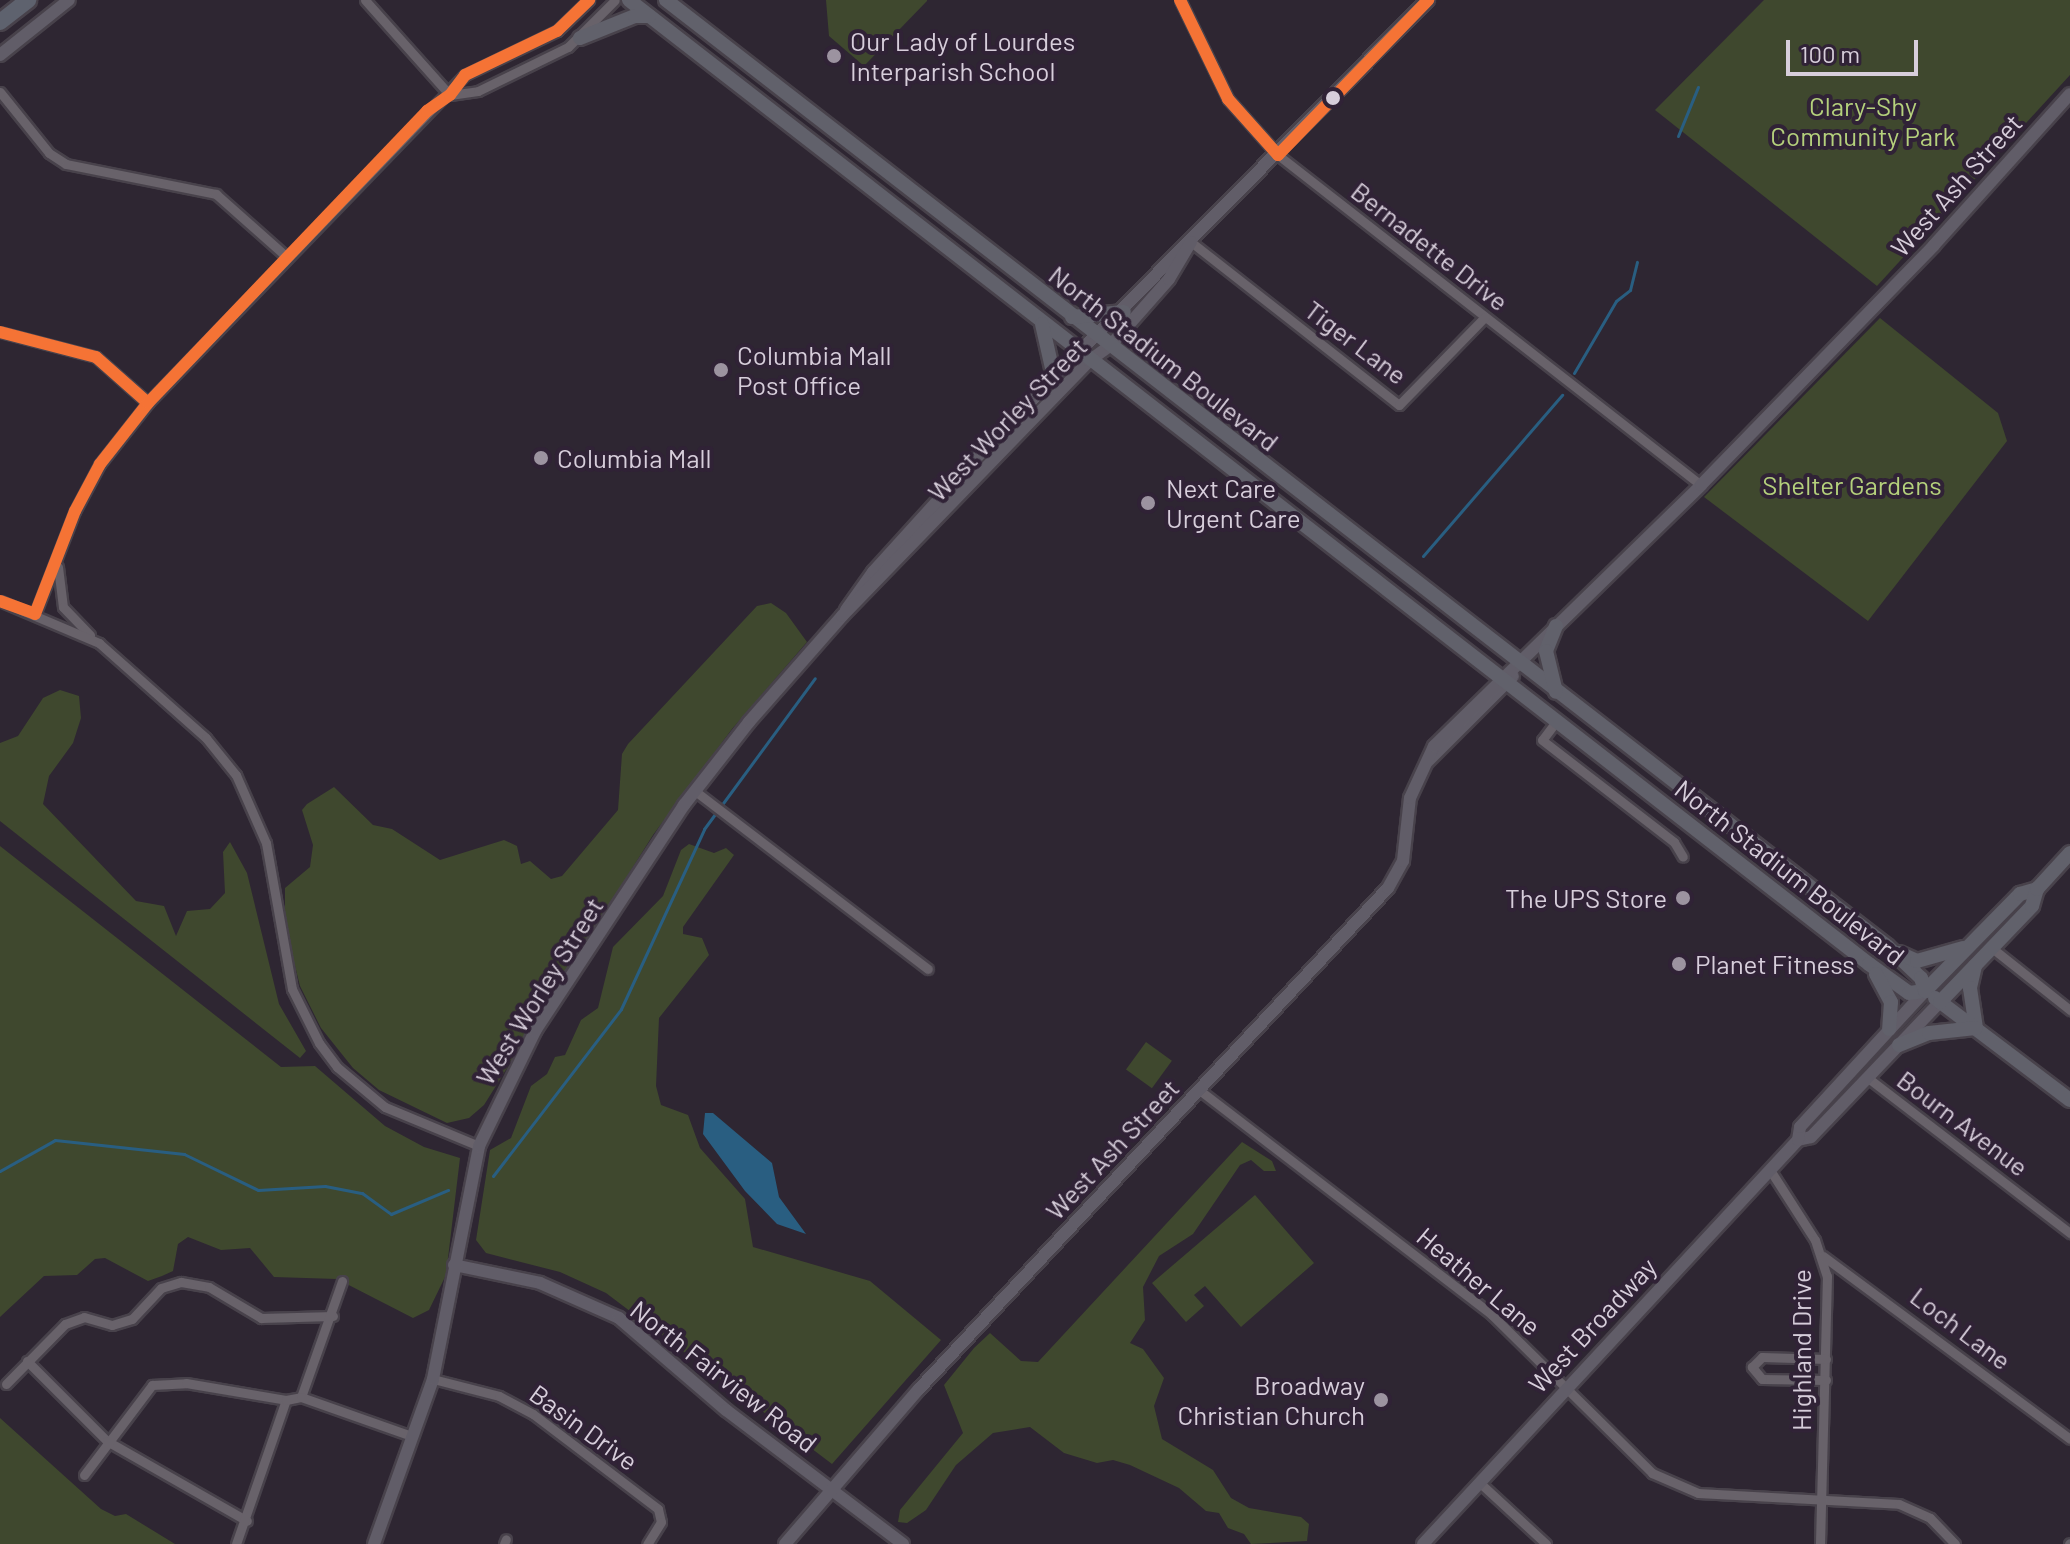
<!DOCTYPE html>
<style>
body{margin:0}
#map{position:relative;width:2070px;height:1544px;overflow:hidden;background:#2e2632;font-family:Barlow,sans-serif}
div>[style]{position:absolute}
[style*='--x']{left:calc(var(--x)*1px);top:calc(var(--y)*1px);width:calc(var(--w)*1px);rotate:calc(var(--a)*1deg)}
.green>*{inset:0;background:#3f482e;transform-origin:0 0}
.water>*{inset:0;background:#295e81}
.stream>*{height:3px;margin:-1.5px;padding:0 1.5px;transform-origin:1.5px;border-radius:1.5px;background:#295e81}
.roads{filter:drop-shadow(2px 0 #48424b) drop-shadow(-2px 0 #48424b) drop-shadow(0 2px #48424b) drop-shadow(0 -2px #48424b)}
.street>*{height:9px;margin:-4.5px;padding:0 4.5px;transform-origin:4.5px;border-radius:4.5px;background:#68626a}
.secondary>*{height:12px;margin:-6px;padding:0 6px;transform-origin:6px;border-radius:6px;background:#615d68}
.primary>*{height:14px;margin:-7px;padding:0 7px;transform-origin:7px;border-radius:7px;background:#61616b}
.highway>*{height:16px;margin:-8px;padding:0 8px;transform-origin:8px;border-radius:8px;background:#5e626e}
.bus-1>*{height:12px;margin:-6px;padding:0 6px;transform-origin:6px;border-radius:6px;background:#f57335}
.dots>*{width:22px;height:22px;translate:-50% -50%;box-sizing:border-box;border:4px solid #302236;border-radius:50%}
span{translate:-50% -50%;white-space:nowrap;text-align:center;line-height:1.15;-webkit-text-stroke:8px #302236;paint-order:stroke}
.poi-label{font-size:26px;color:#d7cedb}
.left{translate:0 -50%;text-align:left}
.right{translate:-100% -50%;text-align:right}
.park-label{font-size:26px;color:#b5d17c}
.street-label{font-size:26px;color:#d7cedb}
.scale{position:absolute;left:1786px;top:40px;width:132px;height:36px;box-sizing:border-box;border:4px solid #d7cedb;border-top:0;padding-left:10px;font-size:24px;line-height:28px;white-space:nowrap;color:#d7cedb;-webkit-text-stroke:6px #302236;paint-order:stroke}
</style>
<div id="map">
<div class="green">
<i style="clip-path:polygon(826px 0,927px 0,927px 1px,864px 66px,829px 36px)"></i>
<i style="clip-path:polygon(1764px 0,2070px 0,2070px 75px,1877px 286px,1655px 110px)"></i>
<i style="clip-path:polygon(1880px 318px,1998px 413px,2007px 441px,1868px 621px,1704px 497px)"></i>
<i style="clip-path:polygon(771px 603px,786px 613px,807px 642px,732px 729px,653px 835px,484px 1105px,469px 1118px,447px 1123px,379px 1090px,353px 1068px,321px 1028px,300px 986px,285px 926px,285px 888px,310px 867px,313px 845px,302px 810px,307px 804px,334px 787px,373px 825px,392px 829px,440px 860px,504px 840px,517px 846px,521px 864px,530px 861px,551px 879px,562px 876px,618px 810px,622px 754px,628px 744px,757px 606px)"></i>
<i style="clip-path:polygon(60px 690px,79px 696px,81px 718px,73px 743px,49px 776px,43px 804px,136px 901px,164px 906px,176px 936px,187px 911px,210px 909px,225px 893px,223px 852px,230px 842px,247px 873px,279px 1004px,306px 1051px,300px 1058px,0 821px,0 743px,18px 736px,43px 698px)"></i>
<i style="clip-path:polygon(689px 844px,714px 853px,726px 848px,734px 855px,683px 927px,683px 934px,702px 938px,709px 955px,659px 1018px,656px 1086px,661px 1105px,688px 1115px,700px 1148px,745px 1199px,753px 1247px,870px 1281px,941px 1340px,832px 1464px,606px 1293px,560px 1272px,486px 1253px,476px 1240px,490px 1150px,511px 1138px,531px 1086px,547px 1074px,555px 1057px,565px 1055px,581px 1020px,598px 1008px,613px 947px,663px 896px,681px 850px)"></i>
<i style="clip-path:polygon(0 846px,281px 1067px,315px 1066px,385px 1126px,424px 1147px,460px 1158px,446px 1275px,429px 1310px,413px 1318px,337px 1279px,274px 1277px,250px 1248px,221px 1250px,188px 1237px,178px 1244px,173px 1271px,162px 1276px,148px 1281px,105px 1258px,95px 1259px,77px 1275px,44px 1276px,0 1317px)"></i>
<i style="left:1146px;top:1042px;width:32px;height:34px;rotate:36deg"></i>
<i style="clip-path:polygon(1242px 1142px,1272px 1161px,1276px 1171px,1264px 1171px,1251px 1160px,1240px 1165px,1193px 1234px,1159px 1256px,1143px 1287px,1145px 1320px,1130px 1343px,1143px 1349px,1164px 1378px,1154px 1406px,1162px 1439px,1213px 1470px,1231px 1498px,1249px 1508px,1301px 1517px,1309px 1524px,1307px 1541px,1251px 1544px,1244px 1534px,1228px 1528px,1219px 1513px,1206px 1511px,1179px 1488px,1130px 1465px,1113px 1460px,1097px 1463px,1064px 1453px,1030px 1427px,993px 1433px,956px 1465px,926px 1510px,907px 1523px,898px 1522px,900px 1510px,963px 1433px,944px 1385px,974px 1348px,990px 1333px,1021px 1361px,1038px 1362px)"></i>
<i style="clip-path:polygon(1255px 1195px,1314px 1263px,1241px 1327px,1205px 1286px,1194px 1295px,1204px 1306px,1186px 1322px,1152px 1283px)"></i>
<i style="clip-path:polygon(0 1418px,101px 1509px,115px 1516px,126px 1514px,175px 1544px,0 1544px)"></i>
</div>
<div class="water">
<i style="clip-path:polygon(705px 1113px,713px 1113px,772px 1163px,779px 1197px,806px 1234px,777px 1224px,745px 1191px,703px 1134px)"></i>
</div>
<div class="stream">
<i style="--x:1678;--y:136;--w:53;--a:-67.8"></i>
<i style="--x:1574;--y:373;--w:83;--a:-59.7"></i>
<i style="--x:1616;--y:301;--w:18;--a:-38"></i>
<i style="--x:1630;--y:290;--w:29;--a:-76"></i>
<i style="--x:1423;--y:556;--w:213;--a:-49.2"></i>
<i style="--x:0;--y:1171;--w:63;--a:-29.4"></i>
<i style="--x:55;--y:1140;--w:130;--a:6.2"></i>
<i style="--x:184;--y:1154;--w:82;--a:25.9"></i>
<i style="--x:258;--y:1190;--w:67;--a:-3.4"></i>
<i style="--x:325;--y:1186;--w:38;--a:11"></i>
<i style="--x:362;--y:1193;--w:36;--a:36"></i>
<i style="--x:391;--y:1214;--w:62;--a:-22.8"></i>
<i style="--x:493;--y:1176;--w:210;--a:-52.5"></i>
<i style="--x:621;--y:1009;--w:198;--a:-65.2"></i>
<i style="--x:704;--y:829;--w:187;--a:-53.7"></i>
</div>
<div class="roads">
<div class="street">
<i style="--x:365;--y:0;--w:127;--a:48.2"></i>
<i style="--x:1180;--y:0;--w:110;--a:64.1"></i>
<i style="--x:1228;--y:99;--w:75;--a:48.2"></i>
<i style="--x:1278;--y:155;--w:536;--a:37.96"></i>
<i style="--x:0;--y:92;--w:78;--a:51.2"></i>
<i style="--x:49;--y:153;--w:20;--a:33"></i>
<i style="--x:66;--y:164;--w:153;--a:11.3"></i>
<i style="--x:216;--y:194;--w:95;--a:41.6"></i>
<i style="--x:450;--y:95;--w:28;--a:-8"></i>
<i style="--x:478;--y:91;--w:100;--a:-26.1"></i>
<i style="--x:568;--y:47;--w:66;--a:-45"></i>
<i style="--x:1191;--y:242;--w:264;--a:38.1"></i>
<i style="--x:1399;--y:405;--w:123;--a:-45.7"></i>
<i style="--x:0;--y:332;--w:99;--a:14.6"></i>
<i style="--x:96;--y:357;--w:69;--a:41.5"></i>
<i style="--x:58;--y:567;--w:40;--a:82.9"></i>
<i style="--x:63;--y:607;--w:39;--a:46"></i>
<i style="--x:0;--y:601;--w:108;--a:23"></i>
<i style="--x:99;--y:643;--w:143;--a:41.6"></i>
<i style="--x:206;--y:738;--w:48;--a:51"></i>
<i style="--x:236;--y:775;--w:74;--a:66.2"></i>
<i style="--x:266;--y:843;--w:148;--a:79.9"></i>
<i style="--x:292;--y:989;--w:60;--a:63.4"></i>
<i style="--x:319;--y:1043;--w:30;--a:53"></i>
<i style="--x:337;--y:1067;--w:62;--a:39.8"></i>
<i style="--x:385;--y:1107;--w:102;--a:22.5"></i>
<i style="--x:35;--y:614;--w:110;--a:-68.8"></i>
<i style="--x:75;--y:511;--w:53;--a:-62"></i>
<i style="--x:100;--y:464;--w:78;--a:-51.8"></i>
<i style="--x:148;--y:403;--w:456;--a:-46"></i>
<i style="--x:465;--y:75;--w:102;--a:-25.6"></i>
<i style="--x:557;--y:31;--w:45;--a:-44.1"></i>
<i style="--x:1555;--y:723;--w:21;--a:127"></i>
<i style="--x:1542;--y:740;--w:167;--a:37.7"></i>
<i style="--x:1674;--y:842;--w:17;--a:59"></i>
<i style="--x:695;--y:791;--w:293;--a:37.4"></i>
<i style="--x:1992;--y:948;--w:100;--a:38.5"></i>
<i style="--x:1868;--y:1078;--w:255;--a:37.5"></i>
<i style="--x:1198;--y:1089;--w:371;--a:37.5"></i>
<i style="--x:1492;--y:1315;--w:225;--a:44.6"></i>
<i style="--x:1652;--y:1473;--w:50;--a:23.5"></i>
<i style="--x:1698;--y:1493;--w:201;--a:3.1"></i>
<i style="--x:1899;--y:1504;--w:34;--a:24"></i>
<i style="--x:1930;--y:1518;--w:36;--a:46"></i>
<i style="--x:1770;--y:1170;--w:83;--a:57.3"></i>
<i style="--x:1815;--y:1240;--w:38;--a:72"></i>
<i style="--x:1827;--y:1276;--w:268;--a:91.5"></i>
<i style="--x:1823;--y:1256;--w:307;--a:36.5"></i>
<i style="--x:27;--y:1361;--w:113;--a:45"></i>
<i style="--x:107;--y:1441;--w:161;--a:29.7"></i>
<i style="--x:433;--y:1379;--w:68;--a:14.4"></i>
<i style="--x:499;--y:1396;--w:38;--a:28"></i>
<i style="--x:533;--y:1414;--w:157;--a:37.2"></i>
<i style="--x:658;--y:1509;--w:13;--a:77"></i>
<i style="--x:661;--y:1522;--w:26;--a:122"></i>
<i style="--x:1826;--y:1380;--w:64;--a:-179.1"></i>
<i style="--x:1762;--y:1379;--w:16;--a:-130"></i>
<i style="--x:1752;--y:1367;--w:14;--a:-45"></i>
<i style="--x:1762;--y:1357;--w:64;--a:1.8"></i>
<i style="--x:6;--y:1384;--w:84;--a:-45.5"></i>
<i style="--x:65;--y:1324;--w:20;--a:-20"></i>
<i style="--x:84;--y:1317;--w:29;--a:16"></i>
<i style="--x:112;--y:1325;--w:21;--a:-17"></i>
<i style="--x:132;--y:1319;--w:42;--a:-46.9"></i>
<i style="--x:161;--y:1288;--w:21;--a:-17"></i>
<i style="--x:181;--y:1282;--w:28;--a:10"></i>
<i style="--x:209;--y:1287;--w:61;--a:30.8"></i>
<i style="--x:261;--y:1318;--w:72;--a:-1.6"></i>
<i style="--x:301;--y:1397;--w:123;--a:-70.5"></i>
<i style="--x:84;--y:1475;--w:113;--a:-52.9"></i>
<i style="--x:152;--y:1385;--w:34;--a:-3"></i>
<i style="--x:186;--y:1383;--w:101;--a:9.6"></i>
<i style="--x:1480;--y:1483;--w:90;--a:42.7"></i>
<i style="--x:236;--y:1544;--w:152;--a:-70.9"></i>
<i style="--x:286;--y:1400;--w:15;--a:-11"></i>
<i style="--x:301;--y:1397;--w:118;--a:19.4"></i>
<i style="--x:504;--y:1544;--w:5;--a:-68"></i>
<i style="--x:2069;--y:1544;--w:1;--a:-45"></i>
</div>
<div class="secondary">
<i style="--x:0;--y:55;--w:88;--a:-38.6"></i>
<i style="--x:846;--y:610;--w:47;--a:-54.6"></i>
<i style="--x:873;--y:572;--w:189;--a:-47.8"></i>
<i style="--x:1000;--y:432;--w:608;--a:-45.27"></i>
<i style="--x:1428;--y:761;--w:120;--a:-45"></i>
<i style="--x:1798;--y:1140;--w:13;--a:-13"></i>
<i style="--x:1811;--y:1137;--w:187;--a:-46.3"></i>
<i style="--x:454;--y:1265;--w:88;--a:11.8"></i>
<i style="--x:540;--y:1283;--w:86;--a:23.9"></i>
<i style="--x:619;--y:1318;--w:141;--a:40.7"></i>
<i style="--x:726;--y:1410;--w:222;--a:37.1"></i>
<i style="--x:374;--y:1544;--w:175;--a:-70.3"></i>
<i style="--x:433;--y:1379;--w:237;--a:-78.8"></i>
<i style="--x:479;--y:1146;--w:128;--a:-64"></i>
<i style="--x:535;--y:1031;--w:271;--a:-56.6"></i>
<i style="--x:684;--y:805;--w:105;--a:-51.9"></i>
<i style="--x:749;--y:722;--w:141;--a:-48.7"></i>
<i style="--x:842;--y:616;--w:355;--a:-45.9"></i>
<i style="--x:1089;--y:361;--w:26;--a:-36"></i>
<i style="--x:1110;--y:346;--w:89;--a:-48.6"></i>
<i style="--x:1169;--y:279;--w:43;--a:-59.3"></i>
<i style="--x:785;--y:1544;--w:205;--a:-49.2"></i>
<i style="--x:919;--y:1389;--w:686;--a:-46.89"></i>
<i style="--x:1388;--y:888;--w:31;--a:-61"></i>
<i style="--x:1403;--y:861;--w:63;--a:-83.7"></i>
<i style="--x:1410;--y:798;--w:57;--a:-65.2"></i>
<i style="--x:1434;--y:746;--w:373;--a:-44.3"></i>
<i style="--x:1701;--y:485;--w:334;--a:-45.8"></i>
<i style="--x:1934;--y:245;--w:203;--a:-48"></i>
<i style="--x:1423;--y:1544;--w:551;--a:-47.13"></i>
<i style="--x:1798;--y:1140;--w:13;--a:-81"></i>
<i style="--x:1800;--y:1127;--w:185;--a:-47.4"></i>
</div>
<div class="primary">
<i style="--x:629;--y:0;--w:1571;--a:37.86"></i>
<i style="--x:1869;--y:964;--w:49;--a:35.9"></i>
<i style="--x:1909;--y:993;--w:16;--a:-7"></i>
<i style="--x:666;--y:0;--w:1545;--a:37.77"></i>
<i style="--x:1887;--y:946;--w:47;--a:43.3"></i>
<i style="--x:1921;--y:978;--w:14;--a:73"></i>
<i style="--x:580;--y:38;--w:59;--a:-21.8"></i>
<i style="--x:635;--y:16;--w:14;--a:0"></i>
<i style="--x:1072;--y:317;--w:52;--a:-5.5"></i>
<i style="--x:1042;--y:324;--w:54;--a:77.2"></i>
<i style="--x:1556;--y:626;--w:27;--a:112"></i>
<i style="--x:1546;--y:651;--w:42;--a:76.3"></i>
<i style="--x:1899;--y:953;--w:20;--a:24"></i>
<i style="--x:1917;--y:961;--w:48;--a:-15.8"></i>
<i style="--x:1975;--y:966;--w:23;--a:103"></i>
<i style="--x:1970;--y:988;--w:40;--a:81.5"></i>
<i style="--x:1876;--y:974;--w:32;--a:62"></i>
<i style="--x:1891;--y:1002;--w:27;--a:94"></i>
<i style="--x:1925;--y:991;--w:136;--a:-45.6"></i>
<i style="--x:2020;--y:894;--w:18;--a:-16"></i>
<i style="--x:1935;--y:998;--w:169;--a:37.1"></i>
<i style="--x:1940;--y:1002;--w:133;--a:-46.2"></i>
<i style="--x:2032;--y:906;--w:18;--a:-74"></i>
<i style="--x:2037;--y:889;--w:49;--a:-47.5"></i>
<i style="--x:1899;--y:1045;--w:32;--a:-22"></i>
<i style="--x:1929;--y:1033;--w:47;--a:-6.1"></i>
</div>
<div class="highway">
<i style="--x:0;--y:22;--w:36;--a:-38"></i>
</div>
</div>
<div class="bus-1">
<i style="--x:1180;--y:0;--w:110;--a:64.1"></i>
<i style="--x:1228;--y:99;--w:75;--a:48.2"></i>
<i style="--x:1278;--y:155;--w:216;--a:-45.9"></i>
<i style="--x:0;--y:332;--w:99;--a:14.6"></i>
<i style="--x:96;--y:357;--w:69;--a:41.5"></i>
<i style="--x:0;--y:601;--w:37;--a:20"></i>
<i style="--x:35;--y:614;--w:110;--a:-68.8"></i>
<i style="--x:75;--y:511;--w:53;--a:-62"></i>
<i style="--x:100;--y:464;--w:78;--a:-51.8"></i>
<i style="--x:148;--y:403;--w:404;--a:-46.3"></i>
<i style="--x:427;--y:111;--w:28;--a:-35"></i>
<i style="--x:450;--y:95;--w:25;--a:-53"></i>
<i style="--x:465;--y:75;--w:102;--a:-25.6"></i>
<i style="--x:557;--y:31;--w:45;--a:-44.1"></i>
</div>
<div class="dots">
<i style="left:834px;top:56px;background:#9c93a0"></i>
<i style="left:1333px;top:98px;background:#d7cedb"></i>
<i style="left:721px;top:370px;background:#9c93a0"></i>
<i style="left:541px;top:458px;background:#9c93a0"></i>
<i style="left:1148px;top:503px;background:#9c93a0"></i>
<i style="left:1683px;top:898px;background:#9c93a0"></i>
<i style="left:1679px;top:964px;background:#9c93a0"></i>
<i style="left:1381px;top:1400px;background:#9c93a0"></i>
</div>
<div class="poi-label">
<span class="left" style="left:850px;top:56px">Our Lady of Lourdes<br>Interparish School</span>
<span class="left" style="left:737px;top:370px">Columbia Mall<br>Post Office</span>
<span class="left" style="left:557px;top:458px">Columbia Mall</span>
<span class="left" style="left:1166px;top:503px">Next Care<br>Urgent Care</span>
<span class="right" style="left:1667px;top:898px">The UPS Store</span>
<span class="left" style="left:1695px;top:964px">Planet Fitness</span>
<span class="right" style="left:1365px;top:1400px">Broadway<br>Christian Church</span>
</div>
<div class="park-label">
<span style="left:1863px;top:121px">Clary-Shy<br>Community Park</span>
<span style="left:1852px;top:485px">Shelter Gardens</span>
</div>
<div class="street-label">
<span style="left:1956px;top:185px;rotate:-48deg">West Ash Street</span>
<span style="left:1430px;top:246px;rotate:38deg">Bernadette Drive</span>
<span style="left:1356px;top:342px;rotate:37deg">Tiger Lane</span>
<span style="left:1164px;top:358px;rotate:38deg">North Stadium Boulevard</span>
<span style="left:1007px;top:419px;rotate:-46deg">West Worley Street</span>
<span style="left:1790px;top:872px;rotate:38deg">North Stadium Boulevard</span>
<span style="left:539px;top:991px;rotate:-58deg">West Worley Street</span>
<span style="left:1963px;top:1123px;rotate:37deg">Bourn Avenue</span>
<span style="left:1112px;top:1149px;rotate:-47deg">West Ash Street</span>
<span style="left:1479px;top:1281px;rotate:40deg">Heather Lane</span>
<span style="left:1592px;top:1325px;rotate:-47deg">West Broadway</span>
<span style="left:1961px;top:1328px;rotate:37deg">Loch Lane</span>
<span style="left:1801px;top:1350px;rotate:-90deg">Highland Drive</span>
<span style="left:724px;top:1376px;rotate:38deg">North Fairview Road</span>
<span style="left:584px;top:1427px;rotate:36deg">Basin Drive</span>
</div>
<div class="scale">100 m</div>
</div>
